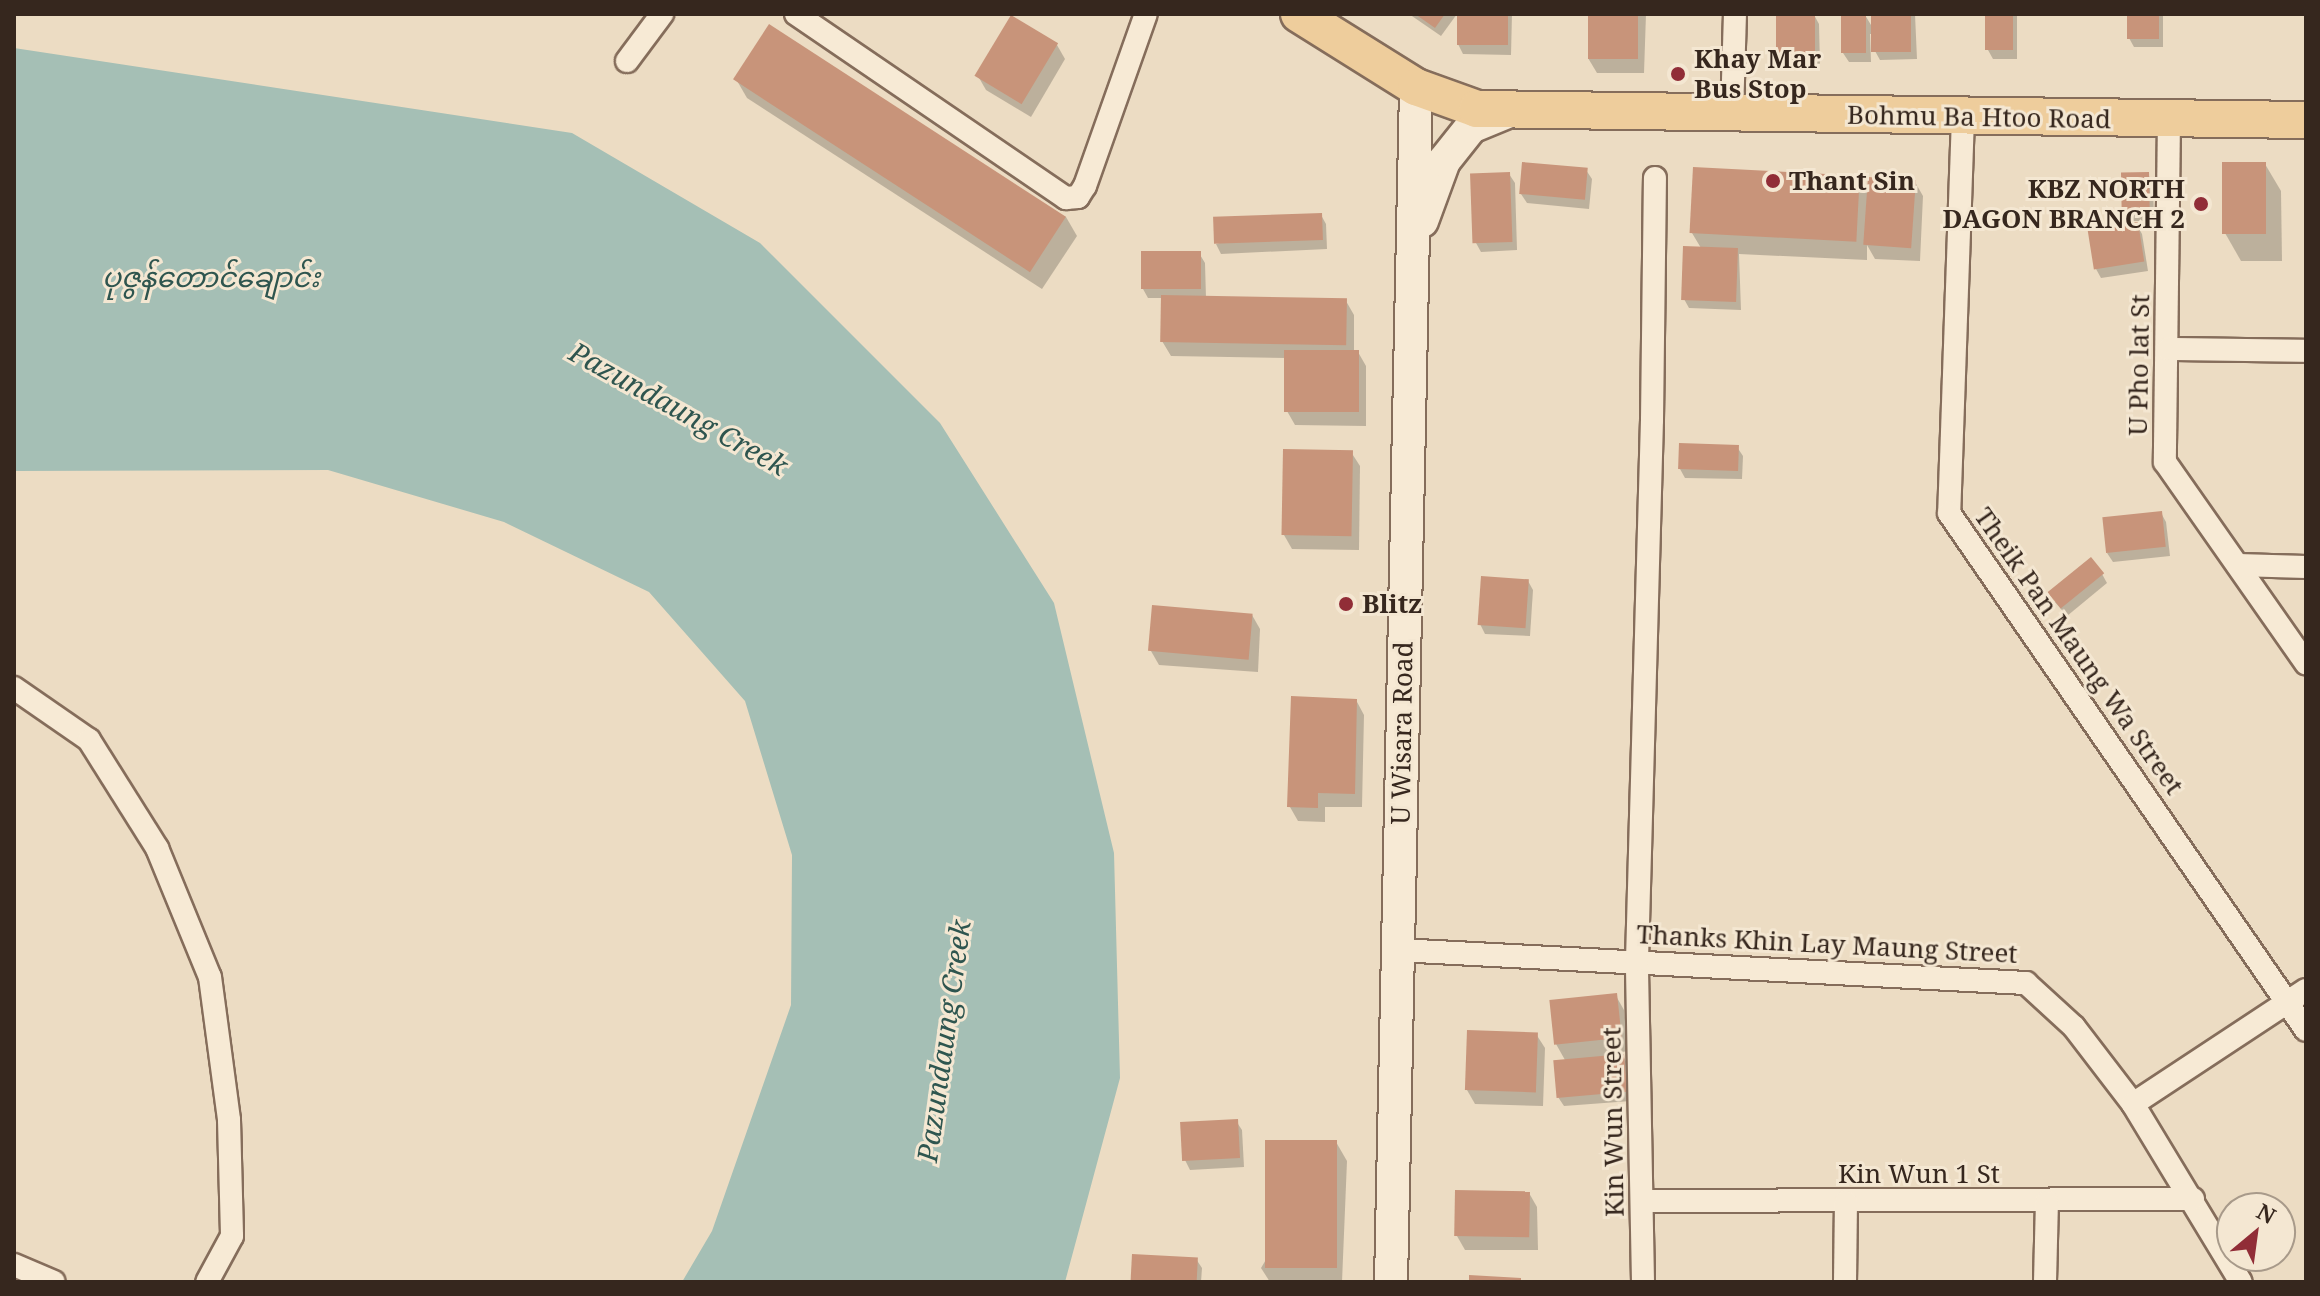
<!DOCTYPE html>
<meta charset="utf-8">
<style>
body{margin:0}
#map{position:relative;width:2320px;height:1296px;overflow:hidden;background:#ecdcc3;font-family:"Noto Serif","Noto Sans Myanmar",serif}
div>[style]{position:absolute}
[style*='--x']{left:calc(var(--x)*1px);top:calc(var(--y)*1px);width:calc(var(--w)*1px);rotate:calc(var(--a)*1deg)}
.water>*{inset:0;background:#a5bfb5}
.shadow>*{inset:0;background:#0003}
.building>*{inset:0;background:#c8947a;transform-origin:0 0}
.roads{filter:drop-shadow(2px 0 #856d5b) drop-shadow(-2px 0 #856d5b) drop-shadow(0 2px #856d5b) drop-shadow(0 -2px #856d5b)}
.street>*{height:22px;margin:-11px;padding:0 11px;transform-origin:11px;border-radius:11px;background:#f7ead5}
.secondary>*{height:32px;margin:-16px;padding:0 16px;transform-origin:16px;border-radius:16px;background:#f7ead5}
.primary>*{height:36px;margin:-18px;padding:0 18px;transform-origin:18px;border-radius:18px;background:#eecd9c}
.dots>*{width:22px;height:22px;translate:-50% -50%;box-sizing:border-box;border:4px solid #f4e7d2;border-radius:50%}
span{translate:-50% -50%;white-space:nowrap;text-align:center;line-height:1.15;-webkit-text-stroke:6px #f4e7d2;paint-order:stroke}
.poi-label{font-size:26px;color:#36271e;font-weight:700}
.left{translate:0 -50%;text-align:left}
.right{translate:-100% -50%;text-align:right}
.street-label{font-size:26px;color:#36271e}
.water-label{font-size:28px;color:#2e554f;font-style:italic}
.frame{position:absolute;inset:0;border:16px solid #36271e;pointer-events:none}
.north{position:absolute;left:2216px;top:1192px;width:80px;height:80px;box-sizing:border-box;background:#f4e7d2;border:2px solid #a89a8a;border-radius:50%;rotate:29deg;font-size:22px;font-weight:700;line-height:32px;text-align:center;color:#36271e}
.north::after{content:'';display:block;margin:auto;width:28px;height:36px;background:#912d37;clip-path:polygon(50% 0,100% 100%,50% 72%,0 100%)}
</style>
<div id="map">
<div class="water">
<i style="clip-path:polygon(14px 48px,572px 133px,760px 243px,940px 423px,1054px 603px,1114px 853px,1120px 1078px,1065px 1282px,682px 1282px,712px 1231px,791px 1005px,792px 855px,745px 701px,649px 592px,504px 522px,328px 470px,14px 471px)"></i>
</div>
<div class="shadow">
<i style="clip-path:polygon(1409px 14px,1457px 14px,1441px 36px)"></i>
<i style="clip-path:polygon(1459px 14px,1512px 14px,1511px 55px,1463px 54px,1458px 44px)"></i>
<i style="clip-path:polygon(1590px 14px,1646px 14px,1644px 73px,1597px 73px,1588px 58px)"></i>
<i style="clip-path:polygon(1873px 14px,1915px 14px,1917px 59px,1880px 60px,1875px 51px,1874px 34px,1870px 34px,1871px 62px,1849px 62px,1843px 53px,1865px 15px,1874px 30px)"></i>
<i style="clip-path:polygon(1987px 14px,2017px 14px,2017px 59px,1993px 59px,1988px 50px)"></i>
<i style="clip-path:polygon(2129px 14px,2163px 14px,2163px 47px,2134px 47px,2129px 38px)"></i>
<i style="clip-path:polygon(1814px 15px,1819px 24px,1820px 66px,1784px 67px,1779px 57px)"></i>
<i style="clip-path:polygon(1057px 45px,1065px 59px,1031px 117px,986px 90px,978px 76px)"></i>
<i style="clip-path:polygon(736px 79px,1066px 217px,1077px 236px,1042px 289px,747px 98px)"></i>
<i style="clip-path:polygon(2265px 164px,2281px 191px,2282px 261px,2241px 261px,2225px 233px)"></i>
<i style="clip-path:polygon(1586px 170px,1592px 179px,1589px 209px,1527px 203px,1521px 194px)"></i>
<i style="clip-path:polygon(1509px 174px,1515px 183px,1517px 250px,1481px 252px,1476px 243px)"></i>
<i style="clip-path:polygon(2148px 174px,2153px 184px,2154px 221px,2129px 221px,2123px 212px)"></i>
<i style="clip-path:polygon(1859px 177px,1869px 195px,1915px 182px,1923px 196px,1920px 261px,1875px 259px,1867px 245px,1867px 260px,1739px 254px,1741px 310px,1689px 308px,1684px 299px,1701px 248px,1692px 233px)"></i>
<i style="clip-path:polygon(1321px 215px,1326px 224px,1327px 249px,1221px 254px,1216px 244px)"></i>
<i style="clip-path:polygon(2137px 225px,2142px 234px,2148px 271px,2101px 278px,2096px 269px)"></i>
<i style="clip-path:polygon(1199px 253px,1205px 263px,1206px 298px,1346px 301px,1354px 315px,1354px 352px,1358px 352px,1366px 366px,1366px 426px,1295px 425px,1287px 411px,1287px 358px,1171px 356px,1162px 341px,1163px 298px,1148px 298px,1143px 289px)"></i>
<i style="clip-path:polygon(1737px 447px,1743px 456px,1742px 479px,1685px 478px,1680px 469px)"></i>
<i style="clip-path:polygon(1351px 452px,1360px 466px,1359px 550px,1292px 549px,1284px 535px)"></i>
<i style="clip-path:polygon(2161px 513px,2166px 522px,2170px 556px,2113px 562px,2107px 553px)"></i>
<i style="clip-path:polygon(2102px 574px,2107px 583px,2067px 616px,2055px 602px)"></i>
<i style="clip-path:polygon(1528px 581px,1533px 590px,1530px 636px,1485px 634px,1480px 624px)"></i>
<i style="clip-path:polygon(1252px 615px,1260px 629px,1258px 672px,1159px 665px,1151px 651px)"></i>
<i style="clip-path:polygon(1356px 700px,1364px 715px,1362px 807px,1325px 807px,1325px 822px,1298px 821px,1290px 807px)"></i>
<i style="clip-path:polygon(1616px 996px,1624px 1010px,1629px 1051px,1607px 1054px,1608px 1057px,1623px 1056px,1628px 1065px,1631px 1101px,1564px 1106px,1558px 1097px,1565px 1060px,1556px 1044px)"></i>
<i style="clip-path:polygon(1536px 1034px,1545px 1048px,1543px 1106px,1475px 1104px,1467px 1090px)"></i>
<i style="clip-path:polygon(1236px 1121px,1242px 1130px,1244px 1167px,1190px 1170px,1185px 1160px)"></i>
<i style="clip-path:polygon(1336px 1142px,1347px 1161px,1342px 1282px,1270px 1282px,1261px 1268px)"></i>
<i style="clip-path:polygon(1529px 1193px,1537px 1207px,1538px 1250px,1465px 1250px,1457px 1236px)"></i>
<i style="clip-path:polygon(1196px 1259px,1202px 1268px,1201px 1282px,1133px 1282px)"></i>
</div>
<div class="building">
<i style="clip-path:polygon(1415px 14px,1445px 14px,1435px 28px)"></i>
<i style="left:1457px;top:14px;width:51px;height:31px"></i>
<i style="left:1588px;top:14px;width:50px;height:45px"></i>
<i style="left:1776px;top:14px;width:39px;height:44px"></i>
<i style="left:1841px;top:14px;width:25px;height:39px"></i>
<i style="left:1871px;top:14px;width:40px;height:38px"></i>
<i style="left:1985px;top:14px;width:28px;height:36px"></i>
<i style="left:2127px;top:14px;width:32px;height:25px"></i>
<i style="left:1011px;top:15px;width:55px;height:71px;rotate:31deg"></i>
<i style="left:769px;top:24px;width:354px;height:66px;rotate:33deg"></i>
<i style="left:1522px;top:162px;width:66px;height:32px;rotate:5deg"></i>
<i style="left:2222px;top:162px;width:44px;height:72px"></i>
<i style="left:1693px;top:167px;width:167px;height:66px;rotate:3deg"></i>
<i style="left:1510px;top:172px;width:70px;height:40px;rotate:88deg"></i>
<i style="left:2149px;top:172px;width:40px;height:28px;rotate:89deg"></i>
<i style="left:1868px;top:177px;width:48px;height:68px;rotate:4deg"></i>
<i style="left:1322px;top:213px;width:27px;height:109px;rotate:88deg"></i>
<i style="left:2138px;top:222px;width:40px;height:51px;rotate:81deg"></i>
<i style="left:1683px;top:246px;width:55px;height:54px;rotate:2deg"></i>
<i style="left:1201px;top:251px;width:38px;height:60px;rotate:90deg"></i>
<i style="left:1161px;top:295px;width:186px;height:47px;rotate:1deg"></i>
<i style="left:1284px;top:350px;width:75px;height:62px"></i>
<i style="left:1679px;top:443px;width:60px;height:26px;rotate:2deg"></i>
<i style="left:1283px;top:449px;width:70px;height:86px;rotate:1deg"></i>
<i style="left:2162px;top:511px;width:36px;height:60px;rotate:84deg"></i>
<i style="left:2091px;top:557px;width:21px;height:56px;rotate:51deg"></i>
<i style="left:1481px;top:576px;width:48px;height:49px;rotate:4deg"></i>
<i style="left:1152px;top:605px;width:101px;height:46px;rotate:5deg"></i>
<i style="clip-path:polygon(1291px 696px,1357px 699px,1355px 794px,1318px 793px,1318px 808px,1287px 807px)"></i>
<i style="left:1617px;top:993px;width:45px;height:68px;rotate:84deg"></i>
<i style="left:1467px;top:1030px;width:71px;height:60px;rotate:2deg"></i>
<i style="left:1624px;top:1054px;width:38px;height:71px;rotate:85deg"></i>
<i style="left:1238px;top:1119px;width:39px;height:58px;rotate:87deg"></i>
<i style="left:1265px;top:1140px;width:72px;height:128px"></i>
<i style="left:1455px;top:1190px;width:75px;height:46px;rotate:1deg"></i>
<i style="left:1132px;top:1254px;width:66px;height:28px;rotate:3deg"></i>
<i style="clip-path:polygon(1469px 1275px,1521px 1278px,1521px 1282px,1469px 1282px)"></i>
</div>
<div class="roads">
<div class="street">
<i style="--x:796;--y:14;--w:327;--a:34.3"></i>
<i style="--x:1066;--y:198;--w:12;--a:-5"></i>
<i style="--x:1078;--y:197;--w:13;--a:-58"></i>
<i style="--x:1085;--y:186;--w:182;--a:-70.5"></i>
<i style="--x:627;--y:61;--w:59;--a:-53.3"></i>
<i style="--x:1732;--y:114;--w:100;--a:-88.3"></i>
<i style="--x:1963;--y:117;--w:396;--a:92"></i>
<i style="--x:1949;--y:513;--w:628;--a:55.37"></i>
<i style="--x:2169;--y:119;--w:343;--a:90.7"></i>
<i style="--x:2165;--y:462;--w:246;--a:55"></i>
<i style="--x:2168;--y:349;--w:138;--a:0.8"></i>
<i style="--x:2238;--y:565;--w:68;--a:1.7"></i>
<i style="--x:14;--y:688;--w:91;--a:34.7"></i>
<i style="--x:89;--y:740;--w:128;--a:57.8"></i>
<i style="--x:157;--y:848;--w:139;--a:67.7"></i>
<i style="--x:210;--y:977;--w:144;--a:82.4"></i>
<i style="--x:229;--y:1120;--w:116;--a:88.5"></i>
<i style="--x:232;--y:1236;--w:52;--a:118.5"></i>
<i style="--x:1398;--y:950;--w:629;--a:3.01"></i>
<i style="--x:2026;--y:983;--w:65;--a:42.5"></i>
<i style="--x:2074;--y:1027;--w:97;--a:52.5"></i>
<i style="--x:2133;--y:1104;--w:208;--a:58.8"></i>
<i style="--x:2133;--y:1104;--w:207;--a:-33.4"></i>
<i style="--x:1644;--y:1201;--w:549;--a:-0.21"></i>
<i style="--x:14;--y:1265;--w:43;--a:23"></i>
<i style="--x:1643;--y:1282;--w:322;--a:-91.1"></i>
<i style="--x:1637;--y:960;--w:540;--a:-88.41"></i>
<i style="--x:1652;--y:420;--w:242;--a:-89.3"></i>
<i style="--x:1845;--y:1282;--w:80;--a:-89.3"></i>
<i style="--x:2045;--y:1282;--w:80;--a:-88.6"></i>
</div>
<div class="secondary">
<i style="--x:1422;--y:221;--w:64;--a:-69.9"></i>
<i style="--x:1444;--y:161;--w:43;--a:-51.5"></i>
<i style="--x:1471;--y:127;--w:42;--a:-22.3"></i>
<i style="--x:1391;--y:1282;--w:1195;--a:-88.8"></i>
</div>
<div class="primary">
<i style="--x:1299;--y:14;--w:138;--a:32"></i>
<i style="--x:1416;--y:87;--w:65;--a:19.8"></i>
<i style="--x:1477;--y:109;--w:829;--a:0.76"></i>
</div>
</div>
<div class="dots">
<i style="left:1678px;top:74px;background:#912d37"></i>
<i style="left:1773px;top:181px;background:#912d37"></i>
<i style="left:2201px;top:204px;background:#912d37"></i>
<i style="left:1346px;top:604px;background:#912d37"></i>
</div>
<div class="poi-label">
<span class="left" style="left:1694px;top:74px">Khay Mar<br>Bus Stop</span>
<span class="left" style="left:1789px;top:181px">Thant Sin</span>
<span class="right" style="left:2185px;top:204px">KBZ NORTH<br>DAGON BRANCH 2</span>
<span class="left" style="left:1362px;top:604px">Blitz</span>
</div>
<div class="street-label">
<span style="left:1979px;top:117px;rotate:1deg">Bohmu Ba Htoo Road</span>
<span style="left:2139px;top:365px;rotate:-89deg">U Pho lat St</span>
<span style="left:2079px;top:651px;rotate:55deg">Theik Pan Maung Wa Street</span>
<span style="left:1402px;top:733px;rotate:-89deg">U Wisara Road</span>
<span style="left:1827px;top:944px;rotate:3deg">Thanks Khin Lay Maung Street</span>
<span style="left:1613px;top:1122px;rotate:-91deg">Kin Wun Street</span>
<span style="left:1919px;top:1174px">Kin Wun 1 St</span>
</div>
<div class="water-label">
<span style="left:211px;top:276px">ပုဇွန်တောင်ချောင်း</span>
<span style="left:679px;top:408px;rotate:29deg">Pazundaung Creek</span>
<span style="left:943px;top:1041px;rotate:-82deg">Pazundaung Creek</span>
</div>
<div class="frame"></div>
<div class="north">N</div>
</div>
